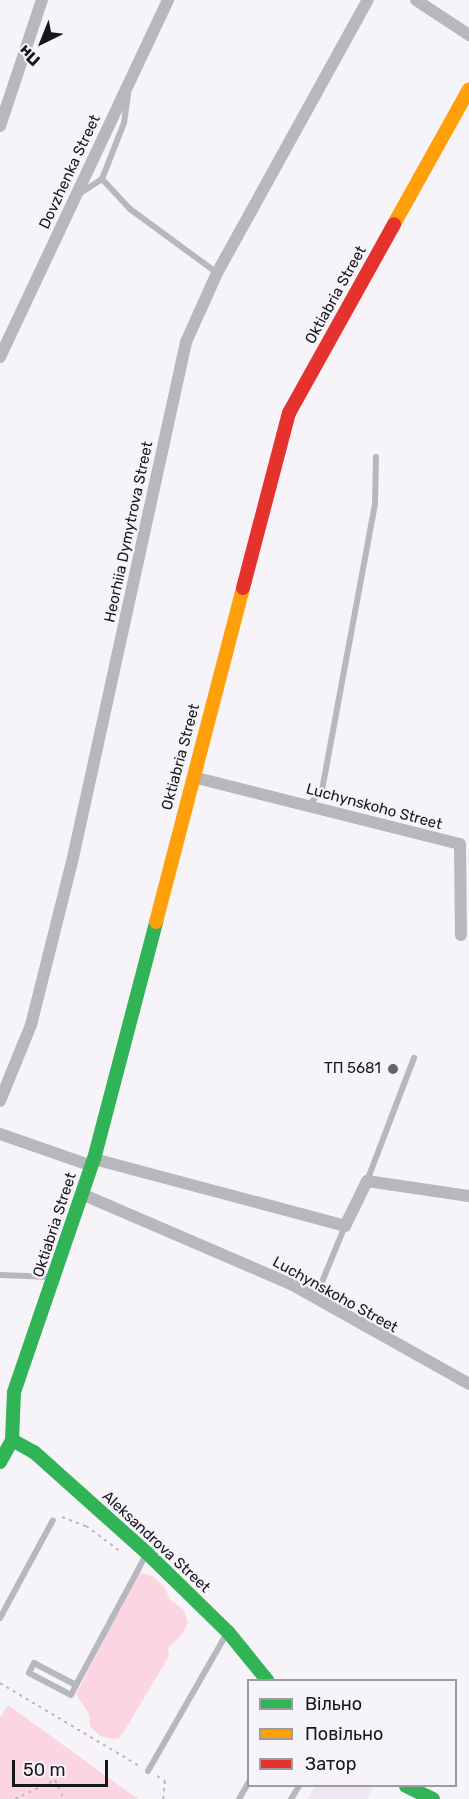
<!DOCTYPE html>
<meta charset="utf-8">
<style>
body{margin:0}
#map{position:relative;width:469px;height:1799px;overflow:hidden;background:#f7f4f9;font-family:Rubik,sans-serif}
div>[style]{position:absolute}
[style*='--x']{left:calc(var(--x)*1px);top:calc(var(--y)*1px);width:calc(var(--w)*1px);rotate:calc(var(--a)*1deg)}
.built>*{inset:0;background:#eee7f1}
.green>*{inset:0;background:#fbd6e2}
.path>*{height:2px;margin-top:-1px;transform-origin:0;background:repeating-linear-gradient(90deg,#bbb8be 0 3px,transparent 0 7.5px)}
.lane>*{height:6px;margin:-3px;padding:0 3px;transform-origin:3px;border-radius:3px;background:#b7b7be}
.street>*{height:12px;margin:-6px;padding:0 6px;transform-origin:6px;border-radius:6px;background:#b7b7be}
.fast>*{height:14px;margin:-7px;padding:0 7px;transform-origin:7px;border-radius:7px;background:#30b455}
.slow>*{height:14px;margin:-7px;padding:0 7px;transform-origin:7px;border-radius:7px;background:#ff9f0a}
.jam>*{height:14px;margin:-7px;padding:0 7px;transform-origin:7px;border-radius:7px;background:#e5322d}
.dots>*{width:16px;height:16px;translate:-50% -50%;box-sizing:border-box;border:3px solid #f7f3fa;border-radius:50%}
span{translate:-50% -50%;white-space:nowrap;text-align:center;line-height:1.15;-webkit-text-stroke:4.5px #f7f3fa;paint-order:stroke}
.street-label{font-size:15px;color:#181719}
.poi-label{font-size:15px;color:#181719}
.right{translate:-100% -50%;text-align:right}
.legend{position:absolute;left:247px;top:1679px;width:210px;height:108px;box-sizing:border-box;background:#f7f3fa;border:2px solid #9e9ba0;margin:0;padding:8px 10px;list-style:none;font-size:18px;color:#181719}
.legend li{display:flex;align-items:center;gap:12px;height:30px}
.legend b{width:30px;border:2px solid #9e9ba0}
.north{position:absolute;left:12px;top:12px;width:60px;height:60px;-webkit-text-stroke:4px #f7f3fa;paint-order:stroke;rotate:223deg;font-size:16px;font-weight:700;line-height:24px;text-align:center;color:#181719}
.north::after{content:'';display:block;margin:auto;width:21px;height:27px;background:#181719;clip-path:polygon(50% 0,100% 100%,50% 72%,0 100%)}
.scale{position:absolute;left:12px;top:1760px;width:96px;height:27px;box-sizing:border-box;border:3px solid #181719;border-top:0;padding-left:8px;font-size:18px;line-height:21px;white-space:nowrap;color:#181719;-webkit-text-stroke:4px #f7f3fa;paint-order:stroke}
</style>
<div id="map">
<div class="built">
<i style="clip-path:polygon(315px 1786px,367px 1786px,373px 1788px,367px 1799px,307px 1799px)"></i>
</div>
<div class="green">
<i style="clip-path:polygon(138px 1572px,154px 1577px,166px 1589px,169px 1599px,184px 1610px,188px 1622px,182px 1635px,168px 1648px,169px 1656px,125px 1730px,119px 1738px,111px 1739px,100px 1736px,90px 1726px,89px 1714px,76px 1694px)"></i>
<i style="clip-path:polygon(8px 1705px,138px 1799px,0 1799px,0 1718px)"></i>
</div>
<div class="path">
<i style="--x:62;--y:1517;--w:26;--a:21"></i>
<i style="--x:86;--y:1526;--w:44;--a:36.6"></i>
<i style="--x:0;--y:1683;--w:162;--a:30.8"></i>
<i style="--x:157;--y:1776;--w:9;--a:32"></i>
<i style="--x:165;--y:1781;--w:18;--a:96"></i>
<i style="--x:15;--y:1799;--w:44;--a:-25.4"></i>
<i style="--x:55;--y:1780;--w:21;--a:65"></i>
</div>
<div class="lane">
<i style="--x:102;--y:179;--w:60;--a:-68.6"></i>
<i style="--x:124;--y:123;--w:28;--a:-82"></i>
<i style="--x:79;--y:194;--w:27;--a:-33"></i>
<i style="--x:102;--y:179;--w:41;--a:47"></i>
<i style="--x:130;--y:209;--w:108;--a:36.3"></i>
<i style="--x:309;--y:805;--w:20;--a:-49"></i>
<i style="--x:322;--y:790;--w:291;--a:-79.5"></i>
<i style="--x:375;--y:504;--w:47;--a:-88.8"></i>
<i style="--x:367;--y:1181;--w:132;--a:-69.1"></i>
<i style="--x:0;--y:1275;--w:52;--a:2.2"></i>
<i style="--x:315;--y:1299;--w:79;--a:-67.7"></i>
<i style="--x:0;--y:1618;--w:111;--a:-61.6"></i>
<i style="--x:76;--y:1685;--w:47;--a:-152.4"></i>
<i style="--x:34;--y:1663;--w:11;--a:117"></i>
<i style="--x:29;--y:1673;--w:47;--a:27.6"></i>
<i style="--x:71;--y:1695;--w:11;--a:-63"></i>
<i style="--x:76;--y:1685;--w:135;--a:-61.7"></i>
<i style="--x:140;--y:1566;--w:13;--a:-63"></i>
<i style="--x:148;--y:1771;--w:157;--a:-60.2"></i>
<i style="--x:239;--y:1799;--w:20;--a:-60"></i>
<i style="--x:291;--y:1799;--w:15;--a:-58"></i>
</div>
<div class="street">
<i style="--x:416;--y:0;--w:64;--a:33.4"></i>
<i style="--x:0;--y:126;--w:133;--a:-71.6"></i>
<i style="--x:0;--y:357;--w:395;--a:-64.8"></i>
<i style="--x:193;--y:777;--w:275;--a:14.1"></i>
<i style="--x:460;--y:844;--w:91;--a:89.4"></i>
<i style="--x:0;--y:1101;--w:82;--a:-67.8"></i>
<i style="--x:31;--y:1025;--w:168;--a:-75.9"></i>
<i style="--x:72;--y:862;--w:532;--a:-77.63"></i>
<i style="--x:186;--y:342;--w:76;--a:-65.8"></i>
<i style="--x:217;--y:273;--w:312;--a:-61.1"></i>
<i style="--x:0;--y:1134;--w:97;--a:19.2"></i>
<i style="--x:94;--y:1159;--w:260;--a:14.9"></i>
<i style="--x:345;--y:1226;--w:50;--a:-63.9"></i>
<i style="--x:367;--y:1181;--w:103;--a:8.4"></i>
<i style="--x:84;--y:1195;--w:225;--a:23.3"></i>
<i style="--x:291;--y:1284;--w:204;--a:29.3"></i>
</div>
<div class="fast">
<i style="--x:12;--y:1440;--w:25;--a:29"></i>
<i style="--x:34;--y:1452;--w:152;--a:41.8"></i>
<i style="--x:147;--y:1553;--w:113;--a:44.3"></i>
<i style="--x:228;--y:1632;--w:62;--a:50.9"></i>
<i style="--x:0;--y:1462;--w:25;--a:-61"></i>
<i style="--x:12;--y:1440;--w:48;--a:-87.6"></i>
<i style="--x:14;--y:1392;--w:246;--a:-71.1"></i>
<i style="--x:94;--y:1159;--w:245;--a:-75.3"></i>
<i style="--x:406;--y:1786;--w:30;--a:26"></i>
</div>
<div class="slow">
<i style="--x:394;--y:224;--w:154;--a:-60.9"></i>
<i style="--x:156;--y:922;--w:345;--a:-75.4"></i>
</div>
<div class="jam">
<i style="--x:243;--y:588;--w:181;--a:-75.3"></i>
<i style="--x:289;--y:413;--w:216;--a:-60.9"></i>
</div>
<div class="dots">
<i style="left:393px;top:1069px;background:#666467"></i>
</div>
<div class="street-label">
<span style="left:70px;top:172px;rotate:-65deg">Dovzhenka Street</span>
<span style="left:336px;top:295px;rotate:-61deg">Oktiabria Street</span>
<span style="left:129px;top:532px;rotate:-78deg">Heorhiia Dymytrova Street</span>
<span style="left:181px;top:757px;rotate:-75deg">Oktiabria Street</span>
<span style="left:374px;top:807px;rotate:15deg">Luchynskoho Street</span>
<span style="left:55px;top:1225px;rotate:-72deg">Oktiabria Street</span>
<span style="left:335px;top:1295px;rotate:29deg">Luchynskoho Street</span>
<span style="left:156px;top:1542px;rotate:43deg">Aleksandrova Street</span>
</div>
<div class="poi-label">
<span class="right" style="left:381px;top:1069px">ТП 5681</span>
</div>
<ul class="legend">
<li><b style="height:8px;background:#30b455"></b>Вільно</li>
<li><b style="height:8px;background:#ff9f0a"></b>Повільно</li>
<li><b style="height:8px;background:#e5322d"></b>Затор</li>
</ul>
<div class="north">Пн</div>
<div class="scale">50 m</div>
</div>
